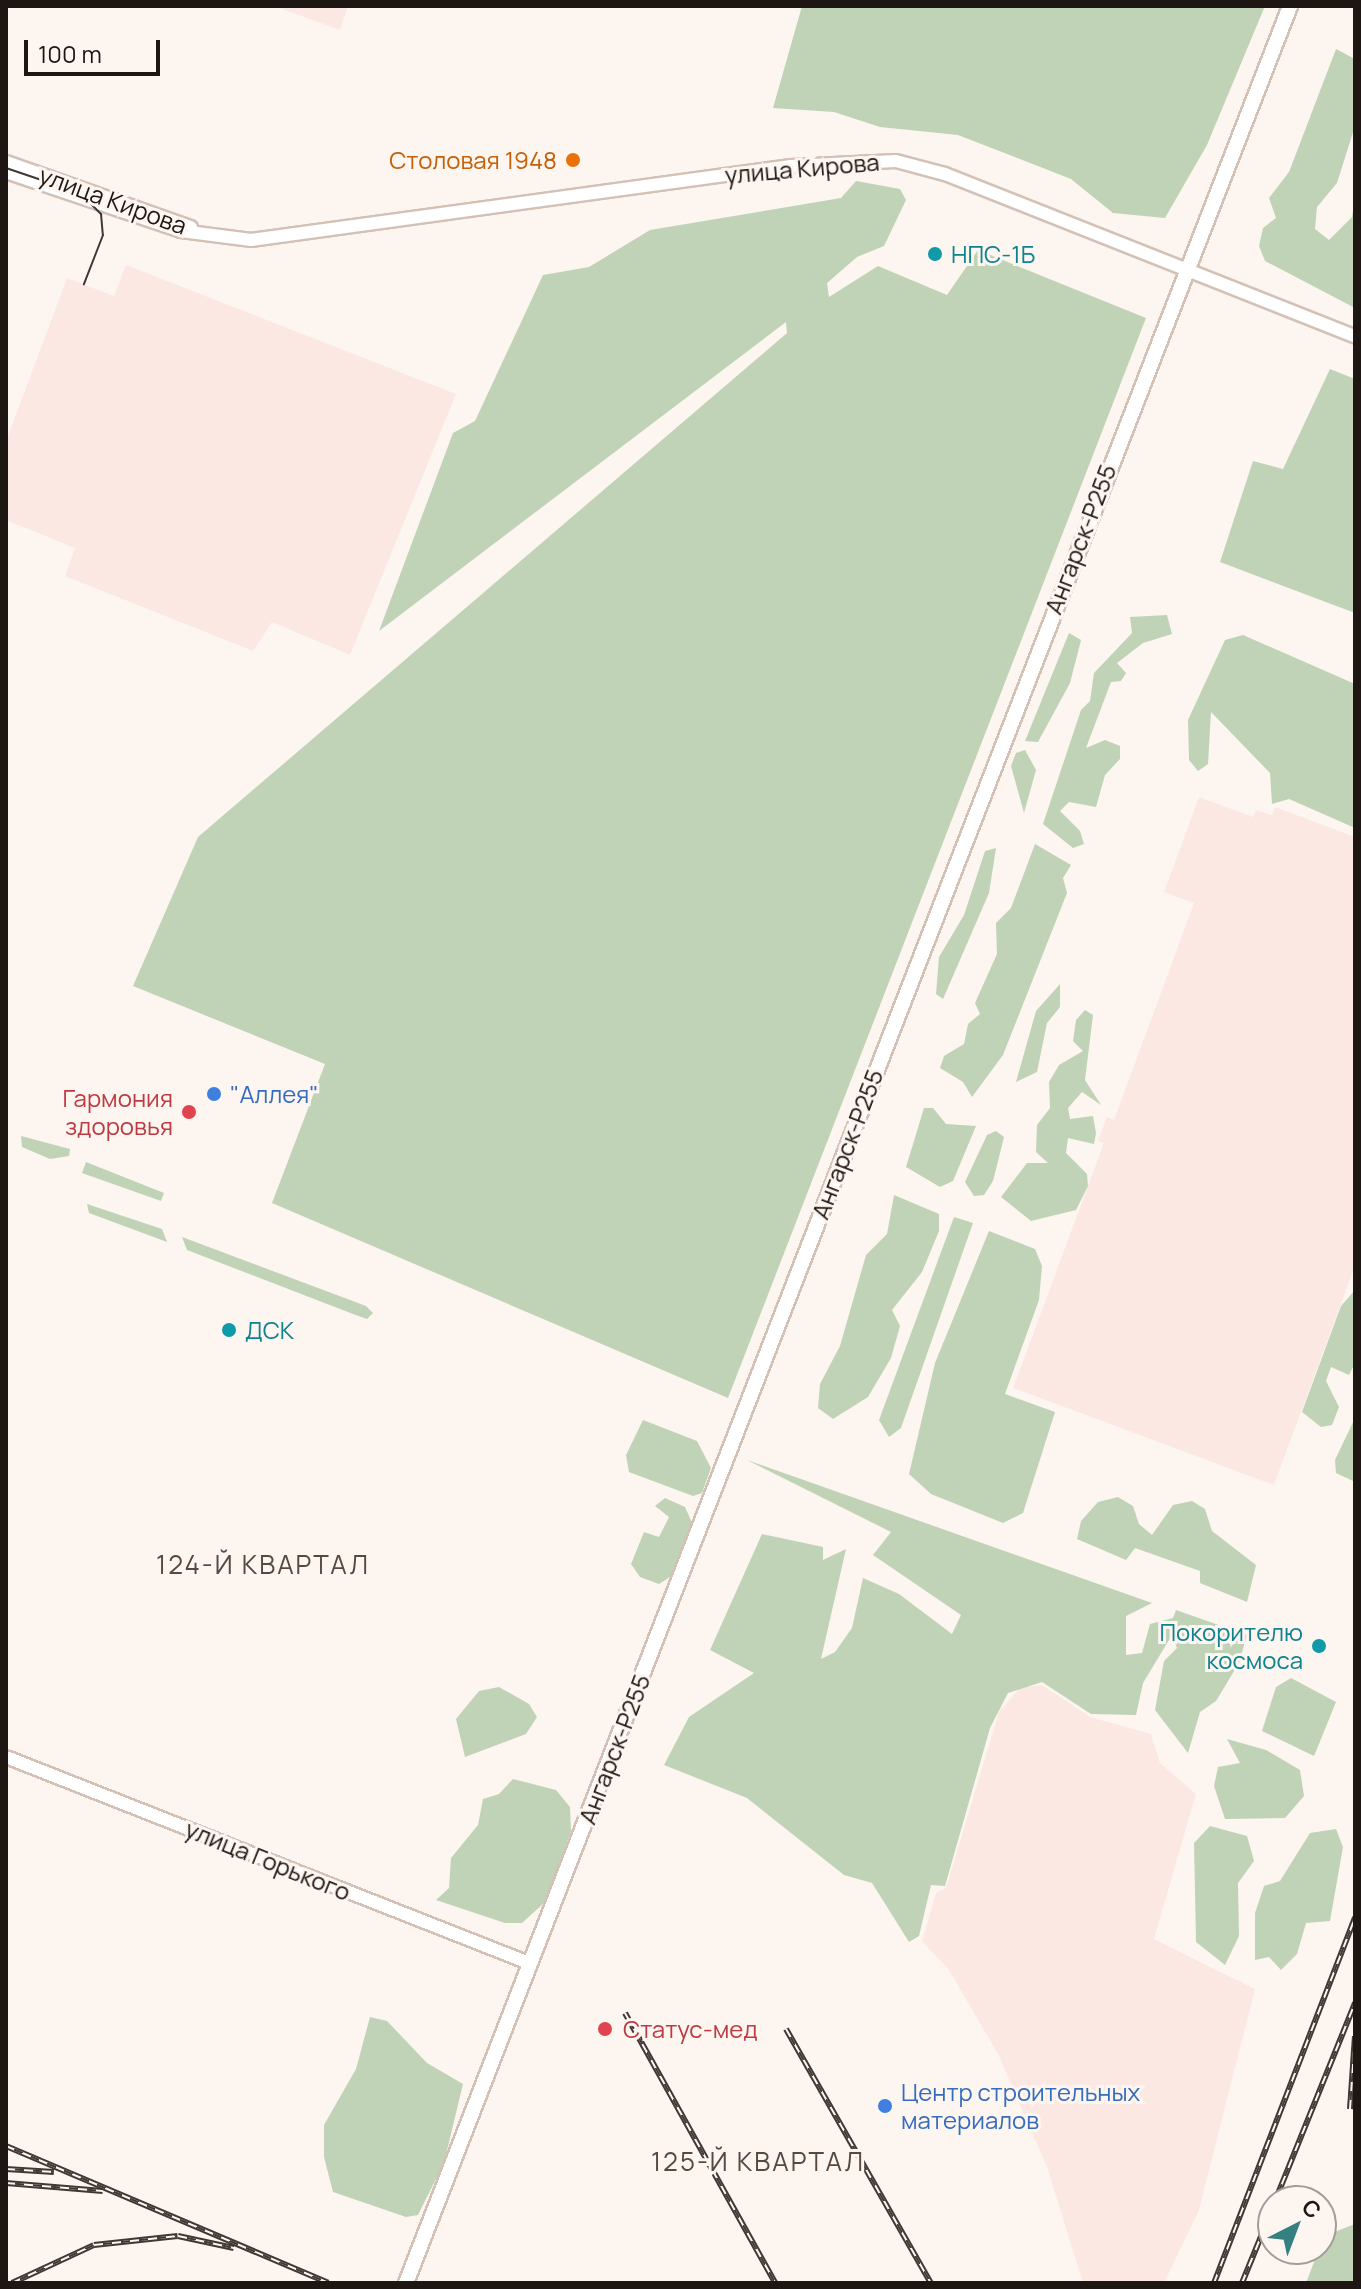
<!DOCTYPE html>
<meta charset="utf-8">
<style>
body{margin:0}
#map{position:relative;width:1361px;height:2289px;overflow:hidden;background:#fdf5f0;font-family:Manrope,sans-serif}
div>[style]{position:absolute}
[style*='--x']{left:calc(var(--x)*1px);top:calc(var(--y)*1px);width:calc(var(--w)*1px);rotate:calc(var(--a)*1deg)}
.industrial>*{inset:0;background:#fce8e2}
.green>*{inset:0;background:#c0d3b6}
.roads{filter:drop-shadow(2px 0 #d4c1b5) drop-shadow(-2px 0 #d4c1b5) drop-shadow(0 2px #d4c1b5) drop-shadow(0 -2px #d4c1b5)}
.secondary>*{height:12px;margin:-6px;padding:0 6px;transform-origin:6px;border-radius:6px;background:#fff}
.primary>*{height:14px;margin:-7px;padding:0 7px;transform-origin:7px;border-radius:7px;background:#fff}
.tram>*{height:2px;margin:-1px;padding:0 1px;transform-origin:1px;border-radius:1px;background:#403834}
.rail>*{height:6px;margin-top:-3px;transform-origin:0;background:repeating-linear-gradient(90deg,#fdf5f0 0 9px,#403834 0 18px);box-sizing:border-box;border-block:2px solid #403834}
.dots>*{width:22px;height:22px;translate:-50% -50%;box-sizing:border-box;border:4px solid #fdf5f0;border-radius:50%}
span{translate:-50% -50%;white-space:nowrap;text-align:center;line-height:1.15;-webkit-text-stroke:6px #fdf5f0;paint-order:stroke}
.food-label{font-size:24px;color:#c56008}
.right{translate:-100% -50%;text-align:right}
.street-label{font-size:24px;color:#1d1612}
.culture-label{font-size:24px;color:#0d838f}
.left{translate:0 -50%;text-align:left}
.shop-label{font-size:24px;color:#366cbe}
.health-label{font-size:24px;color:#be3a42}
.neighbourhood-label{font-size:26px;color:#58493f;letter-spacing:2px}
.frame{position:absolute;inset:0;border:8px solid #1d1612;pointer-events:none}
.north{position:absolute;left:1257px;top:2185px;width:80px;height:80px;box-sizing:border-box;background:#fdf5f0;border:2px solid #a39c97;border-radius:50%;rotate:42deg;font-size:22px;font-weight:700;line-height:32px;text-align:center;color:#1d1612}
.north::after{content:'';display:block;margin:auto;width:28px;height:36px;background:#378081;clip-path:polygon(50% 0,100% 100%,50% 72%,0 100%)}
.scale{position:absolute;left:24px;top:40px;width:136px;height:36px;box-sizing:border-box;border:4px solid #1d1612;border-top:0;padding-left:10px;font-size:24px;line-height:28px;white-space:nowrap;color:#1d1612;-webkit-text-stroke:6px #fdf5f0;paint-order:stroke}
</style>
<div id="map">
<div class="industrial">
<i style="clip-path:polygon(274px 6px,348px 6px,340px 30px)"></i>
<i style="clip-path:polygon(126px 265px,456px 394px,350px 655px,272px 622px,253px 651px,65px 576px,75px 548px,6px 520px,6px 441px,67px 278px,114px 296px)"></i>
<i style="clip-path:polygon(1199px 797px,1253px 817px,1256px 810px,1272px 815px,1275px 807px,1355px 837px,1355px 1266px,1274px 1485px,1013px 1388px,1104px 1143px,1098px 1141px,1107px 1117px,1114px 1120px,1194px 903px,1164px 892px)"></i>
<i style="clip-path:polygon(1042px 1685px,1090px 1717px,1151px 1734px,1160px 1763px,1196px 1794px,1154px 1939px,1255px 1989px,1199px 2210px,1164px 2283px,1083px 2283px,1047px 2167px,998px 2054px,949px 1970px,922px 1941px,936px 1893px,946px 1888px,999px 1712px,1020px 1688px)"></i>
</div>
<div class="green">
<i style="clip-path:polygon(802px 6px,1265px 6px,1207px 145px,1165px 218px,1113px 213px,1071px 179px,958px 135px,880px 127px,834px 112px,773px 108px)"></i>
<i style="clip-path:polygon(1336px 49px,1355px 59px,1355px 126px,1337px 183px,1317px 207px,1315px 229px,1329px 240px,1352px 217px,1355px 197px,1355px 308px,1265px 261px,1259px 246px,1263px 228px,1276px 218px,1269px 198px,1289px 172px)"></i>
<i style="clip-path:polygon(856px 181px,900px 189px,906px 200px,884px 246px,857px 257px,827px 283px,829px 297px,878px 266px,947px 295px,978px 250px,1146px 318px,728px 1398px,272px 1203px,325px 1064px,133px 986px,198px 837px,787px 333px,786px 322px,379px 631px,453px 433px,475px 421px,543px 275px,589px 267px,650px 230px,841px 198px)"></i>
<i style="clip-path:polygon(1330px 369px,1355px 379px,1355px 613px,1220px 562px,1253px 461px,1283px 469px)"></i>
<i style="clip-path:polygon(1167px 615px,1172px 634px,1143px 643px,1117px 663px,1126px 673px,1121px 681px,1111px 682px,1086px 748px,1105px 740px,1120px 746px,1120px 759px,1105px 775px,1096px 807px,1069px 802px,1060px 811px,1080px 831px,1084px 844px,1073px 848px,1043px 824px,1081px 710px,1090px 701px,1094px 673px,1132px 633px,1130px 617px)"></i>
<i style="clip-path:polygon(1069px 633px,1081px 640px,1070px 683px,1038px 742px,1025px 741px)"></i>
<i style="clip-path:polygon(1243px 635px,1355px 684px,1355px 828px,1289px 799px,1272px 804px,1270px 773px,1211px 712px,1208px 764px,1198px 771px,1189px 760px,1188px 720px,1225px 640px)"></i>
<i style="clip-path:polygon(1025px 750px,1036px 770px,1024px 813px,1011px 766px,1016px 753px)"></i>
<i style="clip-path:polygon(1035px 844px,1071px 865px,1063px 878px,1067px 893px,1003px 1055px,972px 1097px,963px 1082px,940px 1068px,944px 1056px,964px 1044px,968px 1024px,980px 1014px,975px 1003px,997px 954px,996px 923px,1011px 908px)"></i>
<i style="clip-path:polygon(996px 848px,989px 893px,943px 999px,936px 994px,939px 957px,964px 915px,985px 851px)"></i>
<i style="clip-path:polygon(1060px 984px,1060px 1007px,1047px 1023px,1037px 1072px,1016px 1082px,1036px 1011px)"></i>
<i style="clip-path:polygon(1085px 1010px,1093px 1015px,1085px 1080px,1101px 1105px,1082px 1092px,1068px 1108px,1070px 1119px,1093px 1116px,1096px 1133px,1094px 1144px,1068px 1138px,1066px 1153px,1087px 1174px,1088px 1186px,1076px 1210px,1031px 1221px,1001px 1197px,1027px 1163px,1048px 1163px,1036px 1152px,1037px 1125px,1050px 1108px,1049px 1082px,1059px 1065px,1083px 1051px,1073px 1041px,1076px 1020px)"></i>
<i style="clip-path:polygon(924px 1108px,933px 1108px,946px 1124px,976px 1126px,953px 1181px,940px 1187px,906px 1167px)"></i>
<i style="clip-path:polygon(996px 1131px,1004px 1137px,993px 1181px,984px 1195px,974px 1196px,965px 1182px,987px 1135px)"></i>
<i style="clip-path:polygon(21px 1136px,70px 1149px,69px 1156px,50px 1159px,22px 1147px)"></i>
<i style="clip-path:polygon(86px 1162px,164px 1193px,161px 1201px,82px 1173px)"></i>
<i style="clip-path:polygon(894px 1195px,939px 1214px,939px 1231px,922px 1272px,892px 1310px,900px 1326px,891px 1358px,868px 1397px,833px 1419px,818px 1408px,820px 1384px,840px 1346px,866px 1255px,887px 1234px)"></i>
<i style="clip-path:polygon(87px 1204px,162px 1229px,167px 1242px,89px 1213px)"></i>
<i style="clip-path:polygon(954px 1217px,973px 1223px,901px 1428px,889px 1437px,879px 1420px)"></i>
<i style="clip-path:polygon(989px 1231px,1035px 1249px,1042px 1266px,1039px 1300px,1005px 1394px,1055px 1412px,1023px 1513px,1003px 1523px,931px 1494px,909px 1474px,935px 1363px)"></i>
<i style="clip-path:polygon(182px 1237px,366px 1306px,373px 1313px,367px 1319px,353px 1314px,187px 1250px)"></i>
<i style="clip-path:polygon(1355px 1290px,1355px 1363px,1349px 1375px,1331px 1367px,1326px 1381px,1339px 1407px,1332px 1425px,1321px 1427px,1302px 1412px,1341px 1306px)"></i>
<i style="clip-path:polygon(1355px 1418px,1355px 1480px,1353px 1481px,1336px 1473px,1335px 1460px)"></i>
<i style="clip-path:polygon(643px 1420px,697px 1441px,711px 1468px,702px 1493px,693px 1496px,629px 1472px,626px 1455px)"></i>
<i style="clip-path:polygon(747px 1460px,1152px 1603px,1126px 1616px,1126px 1655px,1142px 1653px,1150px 1624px,1173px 1618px,1176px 1610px,1247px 1635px,1239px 1663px,1216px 1701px,1200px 1712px,1188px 1753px,1155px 1710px,1164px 1661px,1177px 1648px,1172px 1635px,1143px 1683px,1136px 1715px,1091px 1714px,1042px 1682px,1008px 1693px,990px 1728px,945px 1886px,931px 1885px,919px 1936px,909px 1942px,872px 1883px,844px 1875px,747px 1798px,664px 1765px,689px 1717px,754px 1673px,710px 1650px,762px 1534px,823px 1547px,823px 1560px,846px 1549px,821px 1659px,835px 1652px,852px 1628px,863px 1578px,899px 1594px,952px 1634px,961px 1615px,873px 1555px,891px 1532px)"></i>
<i style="clip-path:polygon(1118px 1497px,1133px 1506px,1139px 1524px,1152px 1535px,1173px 1505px,1192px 1501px,1205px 1509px,1212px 1531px,1256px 1565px,1247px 1602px,1200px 1583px,1200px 1571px,1135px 1548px,1126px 1560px,1077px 1539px,1081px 1521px,1098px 1502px)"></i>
<i style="clip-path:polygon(665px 1498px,685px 1507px,693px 1525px,673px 1575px,659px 1584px,640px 1577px,631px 1564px,644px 1532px,659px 1537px,669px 1517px,655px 1506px)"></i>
<i style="clip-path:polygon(1291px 1678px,1336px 1702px,1314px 1756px,1262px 1731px,1276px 1687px)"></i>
<i style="clip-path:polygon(499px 1687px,529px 1704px,537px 1717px,526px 1734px,465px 1757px,456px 1719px,479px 1691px)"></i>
<i style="clip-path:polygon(1227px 1739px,1266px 1750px,1300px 1770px,1304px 1796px,1285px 1818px,1225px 1819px,1214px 1786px,1218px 1767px,1240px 1763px)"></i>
<i style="clip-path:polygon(513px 1779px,556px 1790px,570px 1807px,571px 1831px,545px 1902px,522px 1923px,505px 1923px,436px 1900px,449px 1888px,451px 1858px,478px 1825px,483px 1799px,499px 1794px)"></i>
<i style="clip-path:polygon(1210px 1826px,1247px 1836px,1254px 1861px,1238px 1883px,1239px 1936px,1225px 1965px,1196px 1942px,1194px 1843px)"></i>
<i style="clip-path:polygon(1336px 1829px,1343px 1847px,1330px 1921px,1306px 1923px,1297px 1954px,1281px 1970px,1269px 1957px,1255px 1960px,1255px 1913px,1264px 1886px,1280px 1881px,1310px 1833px)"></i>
<i style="clip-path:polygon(370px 2017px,387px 2021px,427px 2063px,463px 2084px,444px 2163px,418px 2215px,406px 2217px,333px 2192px,324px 2157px,324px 2125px,356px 2069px)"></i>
<i style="clip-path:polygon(1355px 2224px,1355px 2283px,1306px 2283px,1324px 2236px)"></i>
</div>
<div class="roads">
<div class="secondary">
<i style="--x:6;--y:162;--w:196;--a:19.4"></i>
<i style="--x:6;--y:172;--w:185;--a:18.6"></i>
<i style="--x:181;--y:231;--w:71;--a:7.3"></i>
<i style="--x:251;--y:240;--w:545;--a:-7.8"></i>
<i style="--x:791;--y:166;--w:105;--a:-2.7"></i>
<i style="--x:896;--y:161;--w:51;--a:14.9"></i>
<i style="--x:945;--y:174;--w:441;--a:21.6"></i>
<i style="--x:6;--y:1757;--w:562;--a:21.5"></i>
</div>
<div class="primary">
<i style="--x:406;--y:2283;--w:2443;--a:-68.78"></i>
</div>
</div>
<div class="tram">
<i style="--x:6;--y:168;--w:78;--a:18.7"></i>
<i style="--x:80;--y:193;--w:30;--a:45"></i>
<i style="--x:101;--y:214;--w:21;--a:85"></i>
<i style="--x:103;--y:235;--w:53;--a:111.2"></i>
</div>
<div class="rail">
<i style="--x:625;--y:2013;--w:309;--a:60.9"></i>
<i style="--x:786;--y:2029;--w:292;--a:60.3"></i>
<i style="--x:1350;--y:2109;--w:73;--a:-86.1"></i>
<i style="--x:6;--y:2146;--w:350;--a:23"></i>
<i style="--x:6;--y:2169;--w:48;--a:3.6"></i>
<i style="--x:6;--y:2183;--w:97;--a:4.7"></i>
<i style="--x:1275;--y:2201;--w:214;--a:-68"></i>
<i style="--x:12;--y:2283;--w:90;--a:-24.9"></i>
<i style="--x:94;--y:2245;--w:84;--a:-6.1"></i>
<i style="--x:178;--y:2236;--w:57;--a:12.1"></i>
<i style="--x:1214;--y:2283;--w:392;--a:-68.9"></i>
<i style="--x:1242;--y:2283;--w:82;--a:-67.8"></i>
</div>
<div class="dots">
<i style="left:573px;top:160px;background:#e8710a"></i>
<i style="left:935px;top:254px;background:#0f9aa8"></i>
<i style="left:214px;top:1094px;background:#3f7fe0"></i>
<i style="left:189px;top:1112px;background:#e0444e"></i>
<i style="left:229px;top:1330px;background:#0f9aa8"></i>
<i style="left:1319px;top:1646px;background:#0f9aa8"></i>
<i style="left:605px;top:2029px;background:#e0444e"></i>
<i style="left:885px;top:2106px;background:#3f7fe0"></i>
</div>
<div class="food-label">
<span class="right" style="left:557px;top:160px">Столовая 1948</span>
</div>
<div class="street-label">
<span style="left:802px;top:168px;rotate:-5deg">улица Кирова</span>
<span style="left:113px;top:200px;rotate:20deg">улица Кирова</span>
<span style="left:1080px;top:539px;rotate:-69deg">Ангарск-Р255</span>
<span style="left:847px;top:1144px;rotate:-69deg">Ангарск-Р255</span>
<span style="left:614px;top:1749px;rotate:-69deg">Ангарск-Р255</span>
<span style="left:268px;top:1860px;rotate:22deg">улица Горького</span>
</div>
<div class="culture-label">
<span class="left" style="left:951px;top:254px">НПС-1Б</span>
<span class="left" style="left:245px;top:1330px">ДСК</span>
<span class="right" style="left:1303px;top:1646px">Покорителю<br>космоса</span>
</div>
<div class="shop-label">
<span class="left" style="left:230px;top:1094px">"Аллея"</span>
<span class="left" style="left:901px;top:2106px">Центр строительных<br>материалов</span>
</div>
<div class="health-label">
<span class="right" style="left:173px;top:1112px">Гармония<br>здоровья</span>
<span class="left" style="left:623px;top:2029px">Статус-мед</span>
</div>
<div class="neighbourhood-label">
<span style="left:263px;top:1565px">124-Й КВАРТАЛ</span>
<span style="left:758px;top:2162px">125-Й КВАРТАЛ</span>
</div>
<div class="frame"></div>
<div class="north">С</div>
<div class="scale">100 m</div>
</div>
